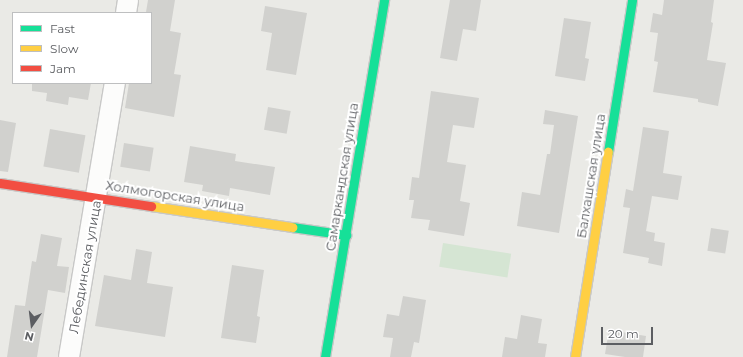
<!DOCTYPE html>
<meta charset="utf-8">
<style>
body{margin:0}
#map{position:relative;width:743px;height:357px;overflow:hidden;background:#eaeae6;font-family:Montserrat,sans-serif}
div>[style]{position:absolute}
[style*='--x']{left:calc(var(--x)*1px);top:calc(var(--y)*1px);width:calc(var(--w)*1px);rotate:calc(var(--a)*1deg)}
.green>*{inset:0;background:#d5e5d3;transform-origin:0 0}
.building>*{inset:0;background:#d1d1ce;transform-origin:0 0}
.roads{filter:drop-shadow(1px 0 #c8c8c7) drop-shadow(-1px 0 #c8c8c7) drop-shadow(0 1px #c8c8c7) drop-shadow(0 -1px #c8c8c7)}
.street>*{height:20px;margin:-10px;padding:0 10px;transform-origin:10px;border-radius:10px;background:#fcfcfb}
.fast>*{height:9px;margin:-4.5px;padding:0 4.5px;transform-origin:4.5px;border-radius:4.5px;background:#16e098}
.slow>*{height:9px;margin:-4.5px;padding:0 4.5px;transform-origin:4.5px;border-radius:4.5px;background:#ffcf43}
.jam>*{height:9px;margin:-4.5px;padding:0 4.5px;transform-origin:4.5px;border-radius:4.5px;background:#f24e42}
span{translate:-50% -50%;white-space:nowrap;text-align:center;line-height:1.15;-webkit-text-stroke:4px #fff;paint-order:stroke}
.street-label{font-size:13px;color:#5c5e62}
.legend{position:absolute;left:12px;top:12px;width:140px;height:72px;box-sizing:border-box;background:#fff;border:1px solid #bebfc0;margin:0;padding:5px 7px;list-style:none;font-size:12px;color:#5c5e62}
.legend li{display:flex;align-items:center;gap:8px;height:20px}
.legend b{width:20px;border:1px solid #bebfc0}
.north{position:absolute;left:12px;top:305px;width:40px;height:40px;-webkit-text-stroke:3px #fff;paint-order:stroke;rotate:194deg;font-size:11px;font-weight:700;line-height:16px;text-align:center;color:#5c5e62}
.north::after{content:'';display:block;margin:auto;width:14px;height:18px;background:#5c5e62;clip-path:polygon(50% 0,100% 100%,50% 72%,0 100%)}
.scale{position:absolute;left:601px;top:327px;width:52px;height:18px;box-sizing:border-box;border:2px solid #5c5e62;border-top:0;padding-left:5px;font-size:12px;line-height:14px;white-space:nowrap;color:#5c5e62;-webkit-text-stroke:3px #fff;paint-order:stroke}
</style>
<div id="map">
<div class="green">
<i style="left:443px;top:243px;width:69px;height:24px;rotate:9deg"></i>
</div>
<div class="building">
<i style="clip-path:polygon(148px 0,175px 0,170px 31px,181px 33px,174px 74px,181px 75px,174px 117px,125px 108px,129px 83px,151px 83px,151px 13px,146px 12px)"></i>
<i style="clip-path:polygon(450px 0,481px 0,476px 31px,463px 29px,457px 61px,440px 58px)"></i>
<i style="clip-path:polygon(664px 0,714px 0,711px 22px,713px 23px,707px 60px,726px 63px,718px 106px,698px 102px,698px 99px,653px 92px,658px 62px,654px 61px,658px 33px,650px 32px,653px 13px,662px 15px)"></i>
<i style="clip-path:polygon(265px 6px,307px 13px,296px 75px,266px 70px,272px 33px,261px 31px)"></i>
<i style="clip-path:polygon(564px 18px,591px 22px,585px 58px,589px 59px,585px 81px,555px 76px)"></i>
<i style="clip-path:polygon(32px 83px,91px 83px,88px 100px,69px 97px,68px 105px,46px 101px,47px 93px,32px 91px)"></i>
<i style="clip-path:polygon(431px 91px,479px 98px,474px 128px,453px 125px,447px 162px,466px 165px,460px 201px,470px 203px,464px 236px,428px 230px,430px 220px,411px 218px,414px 200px,409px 200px,412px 177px,419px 178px)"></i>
<i style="left:268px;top:107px;width:23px;height:23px;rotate:10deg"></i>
<i style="clip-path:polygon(545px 110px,578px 116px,559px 233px,517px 226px,522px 192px,540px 195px,547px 154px,550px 154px,554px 125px,543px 124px)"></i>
<i style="clip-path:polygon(0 120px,16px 123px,8px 172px,0 171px)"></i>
<i style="clip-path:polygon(643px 127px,669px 131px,663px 173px,682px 176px,678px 200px,652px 196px,646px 231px,655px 233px,654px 241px,665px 243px,662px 266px,648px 263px,649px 258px,623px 253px,630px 208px,623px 207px,626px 189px,633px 191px)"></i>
<i style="left:50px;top:129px;width:36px;height:38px;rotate:10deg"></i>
<i style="left:124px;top:143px;width:30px;height:24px;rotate:9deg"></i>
<i style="clip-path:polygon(190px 146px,236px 154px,235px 161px,275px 167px,270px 195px,230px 188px,229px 196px,202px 191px,203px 185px,184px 182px)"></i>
<i style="left:711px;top:228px;width:18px;height:23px;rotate:9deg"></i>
<i style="clip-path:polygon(41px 234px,62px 238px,57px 266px,69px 267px,65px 293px,48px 290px,37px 357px,7px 357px,15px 305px,25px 306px,32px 261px,36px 262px)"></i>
<i style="clip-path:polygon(136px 249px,152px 252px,147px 283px,173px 287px,165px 337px,95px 326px,104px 275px,131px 280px)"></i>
<i style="clip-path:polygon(232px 265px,264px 270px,257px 316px,260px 317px,256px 343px,221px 338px)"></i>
<i style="clip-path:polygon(403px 296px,426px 300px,419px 343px,414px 342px,411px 357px,390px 357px,393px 338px,383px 337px,387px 314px,399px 316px)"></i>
<i style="clip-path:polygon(521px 315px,542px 319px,538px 343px,547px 344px,545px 357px,502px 357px,505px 337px,517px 339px)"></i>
<i style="clip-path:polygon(609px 330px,646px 336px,643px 357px,625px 357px,605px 354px)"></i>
</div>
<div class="roads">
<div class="street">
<i style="--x:126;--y:13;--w:13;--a:-81"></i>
<i style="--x:69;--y:357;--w:278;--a:-80.5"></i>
</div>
<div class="fast">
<i style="--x:608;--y:152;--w:154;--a:-81"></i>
<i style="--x:292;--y:227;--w:55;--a:8.4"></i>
<i style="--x:325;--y:357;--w:362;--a:-80.6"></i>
</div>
<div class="slow">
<i style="--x:151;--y:206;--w:143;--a:8.5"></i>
<i style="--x:575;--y:357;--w:208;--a:-80.9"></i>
</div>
<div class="jam">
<i style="--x:0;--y:183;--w:153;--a:8.7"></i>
</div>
</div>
<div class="street-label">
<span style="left:591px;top:176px;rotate:-81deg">Балхашская улица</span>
<span style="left:342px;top:177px;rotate:-81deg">Самаркандская улица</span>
<span style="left:175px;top:196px;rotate:9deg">Холмогорская улица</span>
<span style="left:85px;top:267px;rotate:-80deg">Лебединская улица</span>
</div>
<ul class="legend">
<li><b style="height:5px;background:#16e098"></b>Fast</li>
<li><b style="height:5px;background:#ffcf43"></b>Slow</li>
<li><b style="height:5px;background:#f24e42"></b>Jam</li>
</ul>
<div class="north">N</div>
<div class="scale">20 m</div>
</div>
